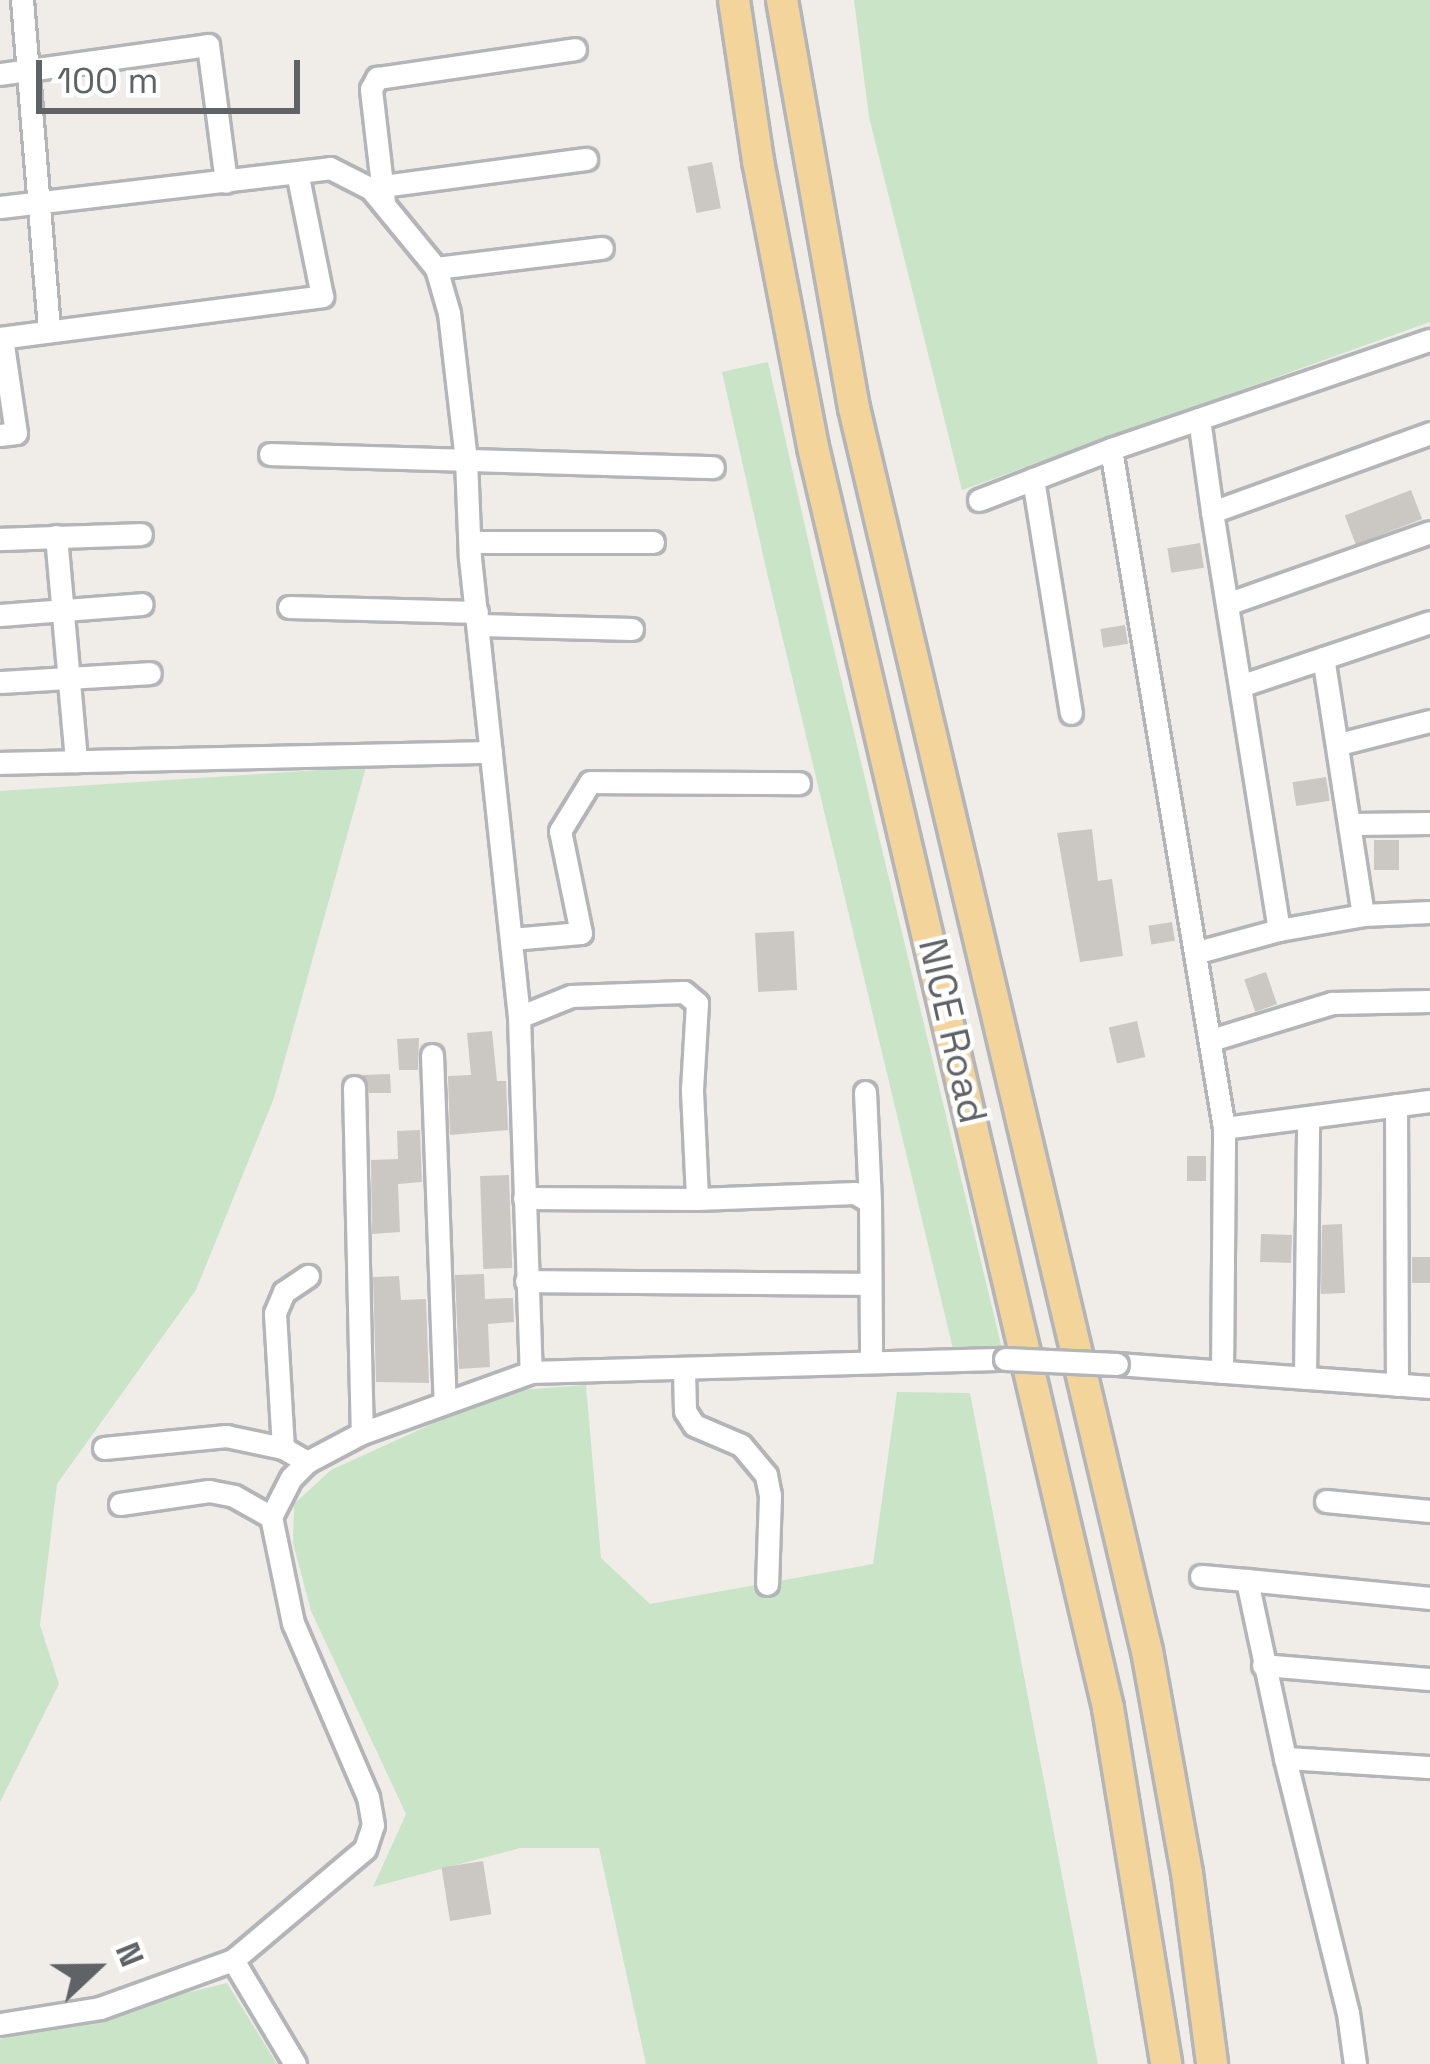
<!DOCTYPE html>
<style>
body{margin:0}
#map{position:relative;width:1430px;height:2064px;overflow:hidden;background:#f0ede8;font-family:"Space Grotesk",sans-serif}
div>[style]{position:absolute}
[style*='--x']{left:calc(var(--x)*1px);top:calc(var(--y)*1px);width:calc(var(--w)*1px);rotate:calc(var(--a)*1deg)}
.green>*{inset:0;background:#cae4c7}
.building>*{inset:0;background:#cbc8c4;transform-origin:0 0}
.roads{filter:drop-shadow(3px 0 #b3b5b8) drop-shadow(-3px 0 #b3b5b8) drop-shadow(0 3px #b3b5b8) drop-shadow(0 -3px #b3b5b8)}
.minor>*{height:21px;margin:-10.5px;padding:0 10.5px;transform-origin:10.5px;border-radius:10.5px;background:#fff}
.highway>*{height:30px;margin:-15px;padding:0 15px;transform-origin:15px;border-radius:15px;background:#f3d49b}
.bridges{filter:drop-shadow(3px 0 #b3b5b8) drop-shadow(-3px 0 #b3b5b8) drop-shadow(0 3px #b3b5b8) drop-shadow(0 -3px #b3b5b8)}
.minor-bridge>*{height:21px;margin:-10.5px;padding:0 10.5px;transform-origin:10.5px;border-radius:10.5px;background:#fff}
span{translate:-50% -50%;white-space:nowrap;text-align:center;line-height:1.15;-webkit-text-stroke:9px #fff;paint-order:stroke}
.street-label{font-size:39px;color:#5f6366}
.north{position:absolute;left:36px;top:1908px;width:120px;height:120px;-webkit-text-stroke:9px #fff;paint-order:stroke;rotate:68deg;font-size:33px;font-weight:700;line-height:48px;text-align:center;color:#5f6366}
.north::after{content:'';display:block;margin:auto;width:42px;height:54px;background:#5f6366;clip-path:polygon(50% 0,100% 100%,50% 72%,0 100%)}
.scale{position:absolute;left:36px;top:60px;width:264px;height:54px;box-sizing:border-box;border:6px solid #5f6366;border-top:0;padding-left:15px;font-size:36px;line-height:42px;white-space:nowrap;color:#5f6366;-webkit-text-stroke:9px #fff;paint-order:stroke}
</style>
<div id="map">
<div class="green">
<i style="clip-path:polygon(854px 0,1430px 0,1430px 322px,962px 490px,869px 117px)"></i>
<i style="clip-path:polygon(768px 362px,813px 562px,1002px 1349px,953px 1349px,767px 573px,722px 372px)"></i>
<i style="clip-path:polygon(366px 767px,274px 1098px,196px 1290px,57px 1484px,40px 1625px,59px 1684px,0 1802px,0 791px)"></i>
<i style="clip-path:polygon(586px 1385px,601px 1558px,650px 1604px,873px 1564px,897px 1392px,970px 1393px,1098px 2064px,646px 2064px,599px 1848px,520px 1848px,373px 1887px,406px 1814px,311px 1611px,293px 1543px,294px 1504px,331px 1470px,504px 1391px)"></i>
<i style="clip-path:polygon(227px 1983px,277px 2064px,0 2064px,0 2039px)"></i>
</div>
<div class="building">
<i style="left:712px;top:162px;width:47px;height:25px;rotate:79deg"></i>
<i style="left:1411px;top:490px;width:31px;height:71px;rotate:69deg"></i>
<i style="left:1200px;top:543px;width:25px;height:33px;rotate:81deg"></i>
<i style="left:1125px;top:625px;width:19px;height:25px;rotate:81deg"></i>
<i style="left:1326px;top:777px;width:24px;height:34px;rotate:81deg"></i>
<i style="clip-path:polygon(1092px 829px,1098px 881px,1112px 879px,1123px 956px,1080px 962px,1057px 833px)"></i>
<i style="left:1374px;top:840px;width:25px;height:30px"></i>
<i style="left:1172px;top:922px;width:19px;height:24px;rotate:81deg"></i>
<i style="left:794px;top:931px;width:59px;height:39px;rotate:87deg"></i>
<i style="left:1266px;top:972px;width:34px;height:23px;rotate:71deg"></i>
<i style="left:1137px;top:1021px;width:37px;height:29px;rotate:77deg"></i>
<i style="clip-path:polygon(492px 1031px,497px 1081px,506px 1081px,508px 1130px,450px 1135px,448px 1076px,471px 1075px,467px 1033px)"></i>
<i style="clip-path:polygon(419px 1038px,418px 1070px,399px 1070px,397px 1039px)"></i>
<i style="clip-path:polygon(390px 1074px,391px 1093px,369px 1093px,363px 1075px)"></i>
<i style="clip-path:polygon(420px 1130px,422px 1182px,398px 1184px,400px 1232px,372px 1234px,371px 1160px,398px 1159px,397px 1131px)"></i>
<i style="left:1187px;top:1156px;width:19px;height:25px"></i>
<i style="left:509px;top:1175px;width:93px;height:29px;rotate:88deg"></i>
<i style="clip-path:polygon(1342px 1224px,1345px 1293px,1321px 1294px,1322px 1225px)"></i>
<i style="left:1292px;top:1235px;width:28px;height:31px;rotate:92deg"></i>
<i style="left:1430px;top:1257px;width:26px;height:18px;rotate:90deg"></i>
<i style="clip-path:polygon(484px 1274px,485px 1299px,513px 1298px,514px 1322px,488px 1324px,490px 1367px,459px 1369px,455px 1275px)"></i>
<i style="clip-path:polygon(399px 1276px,401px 1300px,426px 1299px,429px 1383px,376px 1382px,373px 1277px)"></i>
<i style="left:483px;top:1861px;width:54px;height:42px;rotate:81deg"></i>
</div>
<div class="roads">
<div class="minor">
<i style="--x:22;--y:0;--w:332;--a:85.3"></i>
<i style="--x:0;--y:74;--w:210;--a:-7.9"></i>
<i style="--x:208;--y:45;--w:138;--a:82.5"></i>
<i style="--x:383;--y:186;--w:205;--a:-7.6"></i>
<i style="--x:384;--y:202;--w:114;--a:-96.6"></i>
<i style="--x:371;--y:89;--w:13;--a:-61"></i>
<i style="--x:377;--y:78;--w:200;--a:-8.3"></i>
<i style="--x:0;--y:207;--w:332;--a:-6.7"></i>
<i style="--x:330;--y:168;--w:46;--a:27.1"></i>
<i style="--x:371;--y:189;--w:102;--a:50.6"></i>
<i style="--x:436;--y:268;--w:47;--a:73.9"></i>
<i style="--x:449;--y:313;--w:148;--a:83.4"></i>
<i style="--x:466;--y:460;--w:98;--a:87.7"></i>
<i style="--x:470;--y:558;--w:462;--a:83.9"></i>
<i style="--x:519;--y:1017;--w:355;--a:88.1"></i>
<i style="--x:436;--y:268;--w:167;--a:-6.9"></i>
<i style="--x:0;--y:338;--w:325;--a:-7.4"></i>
<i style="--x:322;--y:296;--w:126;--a:-101.4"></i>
<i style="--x:1199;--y:419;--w:94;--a:82"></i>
<i style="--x:1212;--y:512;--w:232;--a:-19.9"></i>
<i style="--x:0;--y:435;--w:16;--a:-7"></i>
<i style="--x:16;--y:433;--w:96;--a:-98.4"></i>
<i style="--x:270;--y:454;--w:443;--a:1.7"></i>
<i style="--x:1033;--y:479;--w:237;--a:80.8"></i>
<i style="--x:979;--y:500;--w:142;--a:-21.1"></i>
<i style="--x:56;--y:536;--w:226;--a:84.9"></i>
<i style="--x:0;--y:539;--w:141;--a:-2"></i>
<i style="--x:470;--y:542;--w:183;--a:0"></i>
<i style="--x:1227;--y:604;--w:215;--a:-19.5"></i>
<i style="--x:289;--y:607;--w:188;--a:1.5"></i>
<i style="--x:0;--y:615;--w:142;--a:-4.4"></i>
<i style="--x:478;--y:625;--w:154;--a:1.5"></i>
<i style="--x:0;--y:682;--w:150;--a:-3.4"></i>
<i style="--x:1240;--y:686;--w:200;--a:-18.6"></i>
<i style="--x:1339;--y:744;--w:94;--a:-14.2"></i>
<i style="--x:0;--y:763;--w:491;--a:-1.3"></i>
<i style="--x:1353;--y:824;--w:77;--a:-0.7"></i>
<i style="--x:1363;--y:915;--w:67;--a:-2.6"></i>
<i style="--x:1279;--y:930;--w:85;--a:-10.1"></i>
<i style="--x:1363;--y:915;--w:260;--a:-98.8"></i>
<i style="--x:511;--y:939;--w:70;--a:-4.9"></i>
<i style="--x:581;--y:933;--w:104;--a:-101.6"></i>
<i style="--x:560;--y:831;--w:57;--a:-58.5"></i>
<i style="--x:590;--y:782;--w:209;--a:0.3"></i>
<i style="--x:1198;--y:952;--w:84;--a:-15.2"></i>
<i style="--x:1279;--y:930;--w:423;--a:-99.1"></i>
<i style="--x:519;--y:1017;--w:56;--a:-22"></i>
<i style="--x:571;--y:996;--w:113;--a:-2"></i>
<i style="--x:684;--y:992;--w:17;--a:40"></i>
<i style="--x:697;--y:1003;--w:88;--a:93.3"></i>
<i style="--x:692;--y:1091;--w:108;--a:87.3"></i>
<i style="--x:697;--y:1199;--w:158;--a:-2.2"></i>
<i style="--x:855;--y:1193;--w:17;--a:31"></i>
<i style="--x:870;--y:1202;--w:158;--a:89.6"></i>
<i style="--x:1211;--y:1040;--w:127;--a:-17"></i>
<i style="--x:1332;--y:1003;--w:98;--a:-1.2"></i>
<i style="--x:432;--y:1055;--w:347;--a:87.9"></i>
<i style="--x:354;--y:1087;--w:346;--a:88.7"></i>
<i style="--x:865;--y:1092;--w:110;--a:87.4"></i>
<i style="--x:1396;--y:1105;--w:280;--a:89.8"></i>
<i style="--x:1224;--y:1128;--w:208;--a:-7.5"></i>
<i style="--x:524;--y:1198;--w:173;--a:0.3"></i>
<i style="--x:526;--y:1281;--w:344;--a:0.5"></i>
<i style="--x:1117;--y:1364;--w:314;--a:4.2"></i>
<i style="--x:684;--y:1370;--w:41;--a:88.6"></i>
<i style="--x:685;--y:1411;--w:17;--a:57"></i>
<i style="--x:694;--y:1425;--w:51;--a:23.1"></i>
<i style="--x:741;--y:1445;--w:39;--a:50"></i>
<i style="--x:766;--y:1475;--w:20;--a:79"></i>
<i style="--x:770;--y:1495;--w:89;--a:91.9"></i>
<i style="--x:1222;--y:1372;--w:244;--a:-89.5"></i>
<i style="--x:1224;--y:1128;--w:688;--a:-99.45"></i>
<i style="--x:1111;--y:449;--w:337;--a:-18.9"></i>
<i style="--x:1305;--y:1378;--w:261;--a:-89.3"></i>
<i style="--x:104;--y:1448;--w:123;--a:-5.6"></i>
<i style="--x:226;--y:1436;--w:58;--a:11.9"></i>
<i style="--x:283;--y:1448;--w:28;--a:30"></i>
<i style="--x:283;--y:1448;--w:135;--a:-93.4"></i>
<i style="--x:275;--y:1313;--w:23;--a:-67"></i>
<i style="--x:284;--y:1292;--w:29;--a:-34"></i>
<i style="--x:1326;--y:1501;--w:104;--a:5.5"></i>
<i style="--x:120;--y:1504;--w:90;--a:-8.3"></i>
<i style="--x:209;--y:1491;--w:25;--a:11"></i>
<i style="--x:234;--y:1496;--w:43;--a:29.6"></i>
<i style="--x:1201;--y:1576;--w:46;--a:5"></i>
<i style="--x:1263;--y:1665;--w:168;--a:4.8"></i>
<i style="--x:1285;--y:1758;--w:182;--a:-102.1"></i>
<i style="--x:1247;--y:1580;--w:184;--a:5.6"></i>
<i style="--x:233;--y:1960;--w:121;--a:59.2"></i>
<i style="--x:0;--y:2024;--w:101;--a:-9.1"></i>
<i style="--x:100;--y:2008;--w:141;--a:-19.8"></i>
<i style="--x:233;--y:1960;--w:172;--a:-40.1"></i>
<i style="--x:365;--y:1849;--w:25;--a:-72"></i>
<i style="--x:373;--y:1825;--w:28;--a:-100"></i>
<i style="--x:368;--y:1797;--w:189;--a:-113.3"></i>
<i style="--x:293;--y:1623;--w:108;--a:-101.7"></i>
<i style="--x:271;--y:1517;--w:44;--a:-62.9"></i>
<i style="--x:291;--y:1478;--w:23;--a:-45"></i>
<i style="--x:307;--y:1462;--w:62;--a:-27.8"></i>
<i style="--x:362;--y:1433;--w:180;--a:-19.8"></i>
<i style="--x:531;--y:1372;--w:474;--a:-1.6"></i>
<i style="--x:1355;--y:2064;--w:51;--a:-97.8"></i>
<i style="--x:1348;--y:2013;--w:263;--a:-103.9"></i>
<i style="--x:1285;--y:1758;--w:145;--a:3.6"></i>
</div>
<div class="highway">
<i style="--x:734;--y:0;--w:163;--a:81.5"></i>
<i style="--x:758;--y:161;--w:291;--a:79.1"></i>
<i style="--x:813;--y:447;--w:1295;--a:76.83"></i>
<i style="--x:1108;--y:1708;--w:361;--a:80.7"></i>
<i style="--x:782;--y:0;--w:414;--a:80"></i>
<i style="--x:854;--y:408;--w:1277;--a:76.74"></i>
<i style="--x:1147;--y:1651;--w:226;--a:79.8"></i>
<i style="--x:1187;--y:1873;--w:193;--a:82.5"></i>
</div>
</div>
<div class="bridges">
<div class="minor-bridge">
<i style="--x:1005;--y:1359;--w:112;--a:2.6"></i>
</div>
</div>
<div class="street-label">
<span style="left:952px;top:1031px;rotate:77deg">NICE Road</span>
</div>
<div class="north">N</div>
<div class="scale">100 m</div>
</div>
